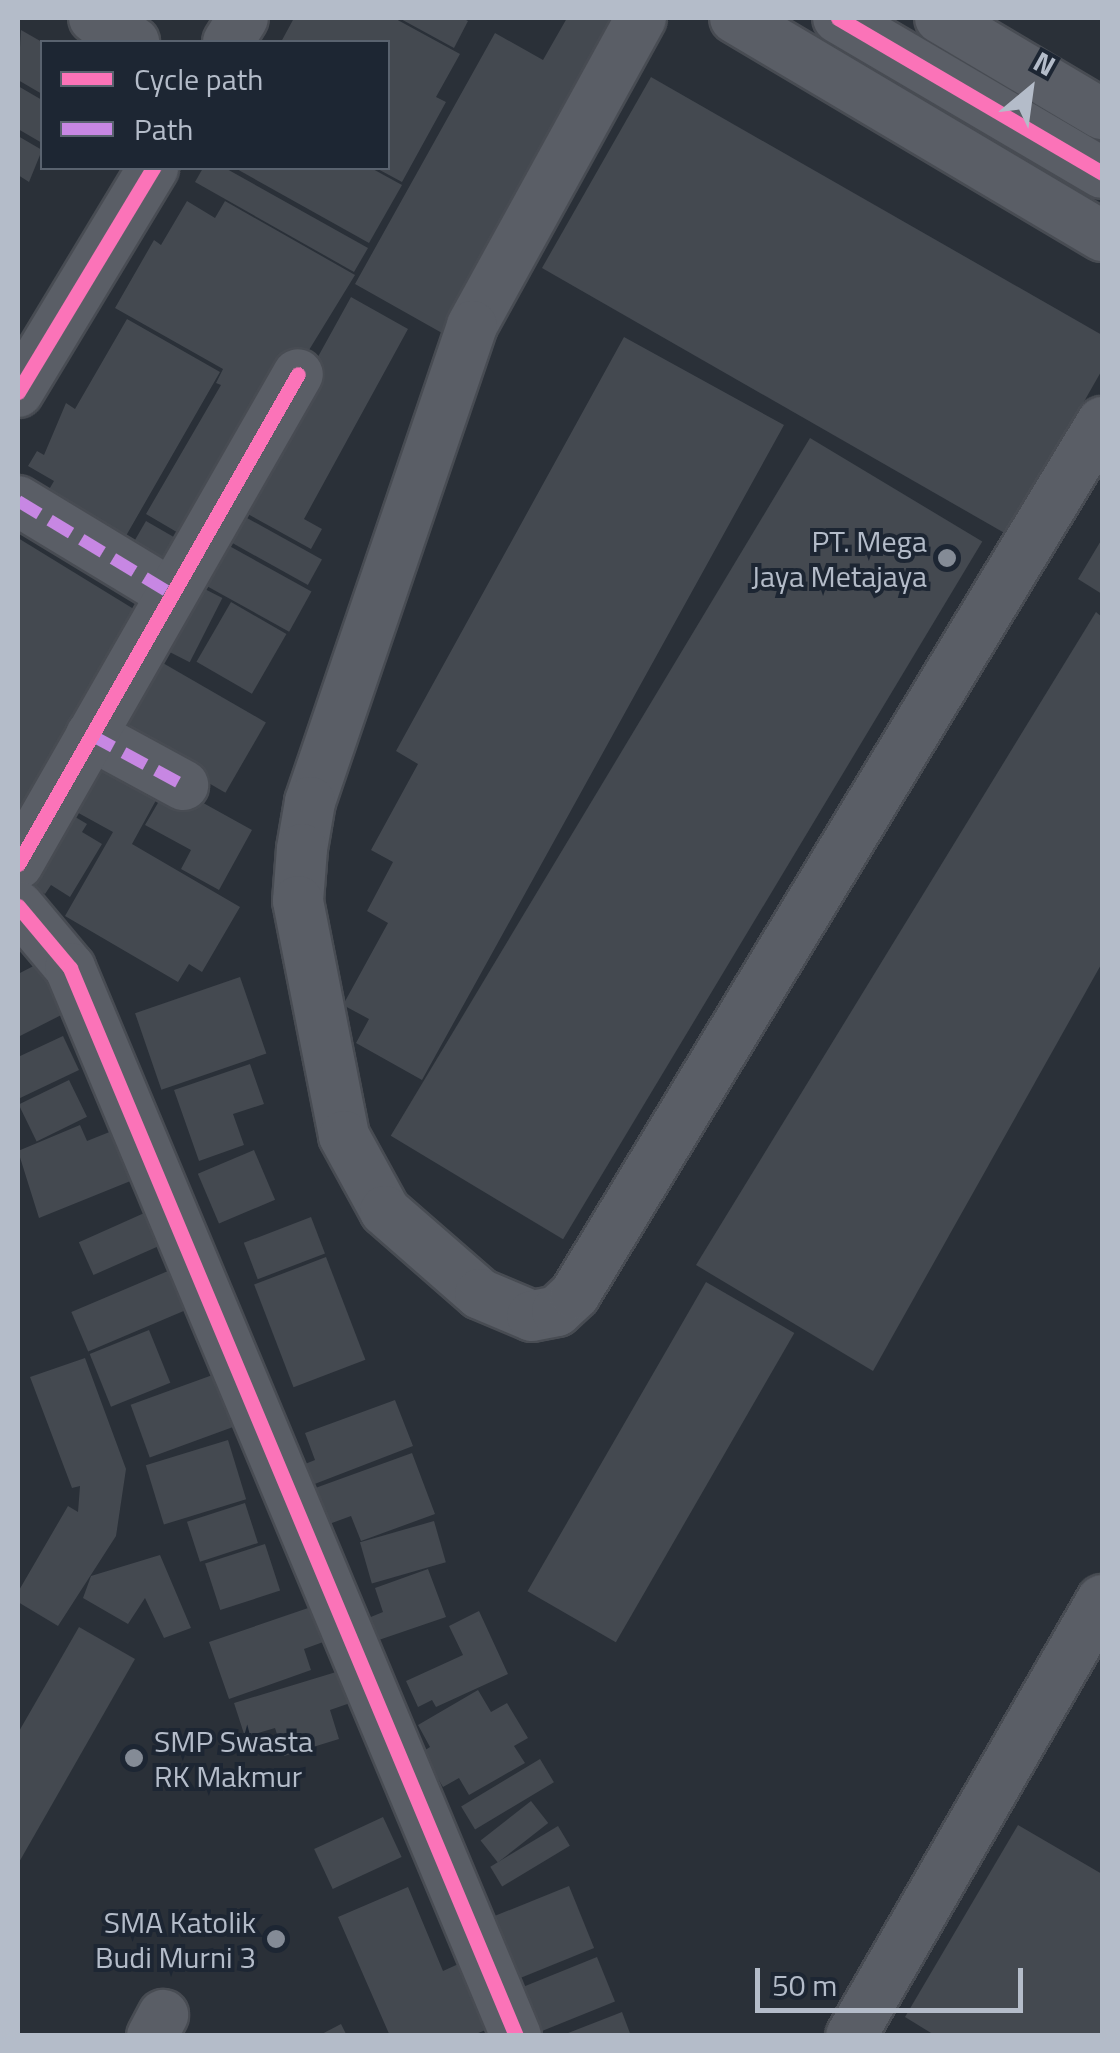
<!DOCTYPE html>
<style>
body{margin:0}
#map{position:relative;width:1120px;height:2053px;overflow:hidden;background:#2a3038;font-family:"Titillium Web",sans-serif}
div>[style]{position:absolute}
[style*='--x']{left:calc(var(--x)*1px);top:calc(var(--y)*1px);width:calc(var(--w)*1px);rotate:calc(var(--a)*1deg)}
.building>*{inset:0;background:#444950;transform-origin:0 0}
.roads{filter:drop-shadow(2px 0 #484c53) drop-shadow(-2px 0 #484c53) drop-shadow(0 2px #484c53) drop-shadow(0 -2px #484c53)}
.minor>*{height:50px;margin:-25px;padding:0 25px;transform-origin:25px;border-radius:25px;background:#5a5e66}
.quiet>*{height:12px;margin-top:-6px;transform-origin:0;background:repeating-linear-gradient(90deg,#c787e3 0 25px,transparent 0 37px)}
.cycleway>*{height:15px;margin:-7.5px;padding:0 7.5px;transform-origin:7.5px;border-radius:7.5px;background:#fb73b8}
.dots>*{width:28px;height:28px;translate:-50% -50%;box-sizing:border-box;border:5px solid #1d2633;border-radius:50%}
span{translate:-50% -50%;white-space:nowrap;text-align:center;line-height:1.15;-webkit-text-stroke:8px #1d2633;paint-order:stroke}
.poi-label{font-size:30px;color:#b4bcc9}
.right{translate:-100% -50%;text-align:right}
.left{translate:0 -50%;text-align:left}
.frame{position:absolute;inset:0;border:20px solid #b4bcc9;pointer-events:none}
.legend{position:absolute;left:40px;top:40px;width:350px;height:130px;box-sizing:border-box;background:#1d2633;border:2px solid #59626f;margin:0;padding:12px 18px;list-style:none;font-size:30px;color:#b4bcc9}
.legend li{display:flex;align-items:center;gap:20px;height:50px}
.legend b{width:50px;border:2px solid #59626f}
.north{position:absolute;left:980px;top:40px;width:100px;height:100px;-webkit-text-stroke:8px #1d2633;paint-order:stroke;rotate:29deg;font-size:28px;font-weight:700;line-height:40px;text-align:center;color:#b4bcc9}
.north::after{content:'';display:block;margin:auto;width:35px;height:45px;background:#b4bcc9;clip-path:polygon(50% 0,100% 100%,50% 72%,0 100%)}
.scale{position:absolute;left:755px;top:1968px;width:268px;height:45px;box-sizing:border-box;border:5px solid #b4bcc9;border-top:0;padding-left:12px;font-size:30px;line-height:35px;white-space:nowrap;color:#b4bcc9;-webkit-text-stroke:8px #1d2633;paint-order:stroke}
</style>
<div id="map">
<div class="building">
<i style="clip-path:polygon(294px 18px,394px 18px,460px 54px,436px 97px,446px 102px,402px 182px,376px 168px,388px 168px,388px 42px,281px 42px)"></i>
<i style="clip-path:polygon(399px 18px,462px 18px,468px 21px,454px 48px)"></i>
<i style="clip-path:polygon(567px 18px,619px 18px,442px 333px,355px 284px,495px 33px,543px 60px)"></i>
<i style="clip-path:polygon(21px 30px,42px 42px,42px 94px,18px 80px)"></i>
<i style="clip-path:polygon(651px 77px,1102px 335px,1102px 370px,1008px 535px,542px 268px)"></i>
<i style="clip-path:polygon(18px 86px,42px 100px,42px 143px,18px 129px)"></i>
<i style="clip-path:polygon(18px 136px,42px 150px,29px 182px,18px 175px)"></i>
<i style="clip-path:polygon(203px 168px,225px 168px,368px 248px,354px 272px,195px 182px)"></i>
<i style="clip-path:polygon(235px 168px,371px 168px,402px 185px,369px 243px)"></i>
<i style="clip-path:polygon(187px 201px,215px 218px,225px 201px,355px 275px,192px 541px,146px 514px,221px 385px,216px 383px,223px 369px,115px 308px,154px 240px,161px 245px)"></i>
<i style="clip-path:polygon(351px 297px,408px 329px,304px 519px,322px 529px,311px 549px,235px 507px)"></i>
<i style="clip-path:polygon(127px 319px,220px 372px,115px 555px,37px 510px,54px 481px,28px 466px,37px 451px,44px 455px,66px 403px,75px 409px)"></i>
<i style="clip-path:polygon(624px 337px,784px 425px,422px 1080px,356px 1043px,369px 1019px,343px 1005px,388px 923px,367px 911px,393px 862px,371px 850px,418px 764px,396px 751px)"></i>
<i style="left:810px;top:438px;width:201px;height:814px;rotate:31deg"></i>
<i style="left:238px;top:513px;width:96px;height:29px;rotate:29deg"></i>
<i style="left:146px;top:521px;width:51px;height:42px;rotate:30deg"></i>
<i style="clip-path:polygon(18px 538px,150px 619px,18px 833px)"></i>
<i style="clip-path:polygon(1102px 539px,1102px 594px,1078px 579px)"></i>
<i style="left:224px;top:543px;width:100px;height:46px;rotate:29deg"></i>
<i style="left:193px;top:583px;width:33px;height:72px;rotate:27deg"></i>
<i style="left:231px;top:602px;width:64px;height:69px;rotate:30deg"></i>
<i style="clip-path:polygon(1096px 612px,1102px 617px,1102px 963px,873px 1371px,696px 1265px)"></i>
<i style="left:149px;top:655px;width:135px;height:81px;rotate:30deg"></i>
<i style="clip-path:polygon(91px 755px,160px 793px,132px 844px,240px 907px,202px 972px,189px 964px,178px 982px,65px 916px,113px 832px,64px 805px)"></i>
<i style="clip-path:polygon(169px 784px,252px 830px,219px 890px,181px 869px,191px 850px,145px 825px)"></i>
<i style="clip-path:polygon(62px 809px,87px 824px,82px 832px,102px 844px,70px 897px,51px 885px,45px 894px,20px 879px)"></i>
<i style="clip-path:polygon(51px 957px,77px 1007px,18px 1037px,18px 974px)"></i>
<i style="left:240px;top:977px;width:81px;height:111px;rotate:71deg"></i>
<i style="clip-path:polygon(63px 1036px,79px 1070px,18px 1099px,18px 1057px)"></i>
<i style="clip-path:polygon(250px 1064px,264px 1104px,233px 1114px,244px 1145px,199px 1161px,174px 1090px)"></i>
<i style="left:69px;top:1080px;width:41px;height:56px;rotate:64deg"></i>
<i style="clip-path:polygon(80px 1125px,87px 1141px,112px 1131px,133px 1180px,39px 1218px,18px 1151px)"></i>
<i style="left:254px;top:1150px;width:54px;height:61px;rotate:67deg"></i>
<i style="left:151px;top:1210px;width:36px;height:79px;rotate:66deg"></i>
<i style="left:311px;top:1217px;width:39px;height:72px;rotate:69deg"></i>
<i style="left:326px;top:1257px;width:110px;height:77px;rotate:69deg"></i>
<i style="left:168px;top:1271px;width:43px;height:105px;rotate:67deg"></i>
<i style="left:706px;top:1282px;width:102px;height:357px;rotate:30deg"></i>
<i style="left:149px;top:1330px;width:57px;height:64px;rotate:68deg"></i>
<i style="clip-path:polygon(85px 1358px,126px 1469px,116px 1536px,58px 1626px,18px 1602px,18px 1592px,68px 1506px,78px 1512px,80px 1486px,72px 1488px,30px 1377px)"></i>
<i style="left:218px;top:1373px;width:56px;height:93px;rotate:70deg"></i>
<i style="clip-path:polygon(395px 1400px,413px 1446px,312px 1485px,305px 1464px,315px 1460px,305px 1433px)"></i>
<i style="left:228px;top:1440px;width:62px;height:86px;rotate:73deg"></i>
<i style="clip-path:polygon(412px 1453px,435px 1514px,361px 1541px,351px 1516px,321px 1527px,307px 1491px)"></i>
<i style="left:245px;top:1503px;width:42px;height:61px;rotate:72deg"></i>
<i style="left:434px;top:1521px;width:43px;height:77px;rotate:74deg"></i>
<i style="left:265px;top:1544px;width:49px;height:63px;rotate:72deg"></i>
<i style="clip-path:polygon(160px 1555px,191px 1628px,164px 1638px,145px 1598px,128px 1624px,83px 1598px,91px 1576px)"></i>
<i style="clip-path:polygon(428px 1569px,446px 1617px,370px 1643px,361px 1621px,383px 1612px,375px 1588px)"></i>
<i style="clip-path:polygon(314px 1606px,326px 1641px,304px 1649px,311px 1670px,229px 1699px,209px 1642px)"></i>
<i style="clip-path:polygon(479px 1611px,508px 1674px,436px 1707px,432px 1700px,418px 1707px,406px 1681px,463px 1655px,449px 1626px)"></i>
<i style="clip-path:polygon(79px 1627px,135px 1659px,18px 1864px,18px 1733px)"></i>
<i style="clip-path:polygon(346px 1669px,356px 1701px,330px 1710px,339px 1739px,284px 1756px,275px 1728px,245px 1737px,234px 1703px)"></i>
<i style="clip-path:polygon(478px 1690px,491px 1712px,507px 1703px,528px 1738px,514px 1746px,525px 1763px,469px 1795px,459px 1778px,443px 1787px,422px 1752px,430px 1747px,418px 1725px)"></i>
<i style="left:540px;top:1759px;width:27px;height:92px;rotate:59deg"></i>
<i style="left:531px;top:1801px;width:28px;height:64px;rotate:52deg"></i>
<i style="left:383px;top:1817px;width:44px;height:76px;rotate:65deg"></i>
<i style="clip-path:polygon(1018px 1825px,1102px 1874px,1102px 2036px,936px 2036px,905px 2017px)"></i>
<i style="left:558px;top:1826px;width:23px;height:79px;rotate:59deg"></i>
<i style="left:569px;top:1886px;width:67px;height:93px;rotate:68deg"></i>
<i style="clip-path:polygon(408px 1887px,443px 1971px,465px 1961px,493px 2027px,471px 2036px,390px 2036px,338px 1917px)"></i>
<i style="left:597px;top:1957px;width:48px;height:84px;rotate:68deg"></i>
<i style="clip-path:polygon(622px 2012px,631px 2036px,563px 2036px,563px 2035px)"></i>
<i style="clip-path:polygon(341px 2024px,347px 2036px,318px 2036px)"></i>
</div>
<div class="roads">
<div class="minor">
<i style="--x:94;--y:18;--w:47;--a:31"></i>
<i style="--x:641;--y:18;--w:351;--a:118.8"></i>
<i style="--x:472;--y:326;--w:503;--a:108.8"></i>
<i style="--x:310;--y:802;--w:48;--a:99.7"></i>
<i style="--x:302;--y:849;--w:52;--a:94.4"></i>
<i style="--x:298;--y:901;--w:239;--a:78.9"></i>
<i style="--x:344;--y:1136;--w:85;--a:61.3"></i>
<i style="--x:385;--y:1211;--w:126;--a:41.1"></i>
<i style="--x:480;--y:1294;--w:56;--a:22.9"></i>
<i style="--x:532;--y:1316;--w:25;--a:-11"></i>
<i style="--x:557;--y:1311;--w:25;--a:-43"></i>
<i style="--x:575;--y:1294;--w:1019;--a:-58.85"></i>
<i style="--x:735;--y:18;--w:427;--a:30.7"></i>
<i style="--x:838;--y:18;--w:306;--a:30.4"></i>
<i style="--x:940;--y:18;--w:188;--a:30.7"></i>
<i style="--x:228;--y:42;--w:28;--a:-58"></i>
<i style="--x:18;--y:392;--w:262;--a:-58.9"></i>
<i style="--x:18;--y:501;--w:178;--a:31.2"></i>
<i style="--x:91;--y:735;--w:105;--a:28.5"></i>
<i style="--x:18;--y:864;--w:564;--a:-60.26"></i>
<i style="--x:18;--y:906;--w:81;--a:50"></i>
<i style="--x:70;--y:968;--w:1157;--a:67.33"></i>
<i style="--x:152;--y:2036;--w:24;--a:-62"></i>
<i style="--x:851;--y:2036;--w:503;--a:-60.07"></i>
</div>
</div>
<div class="quiet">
<i style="--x:18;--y:501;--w:178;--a:31.2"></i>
<i style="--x:91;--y:735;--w:105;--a:28.5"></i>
</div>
<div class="cycleway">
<i style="--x:838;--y:18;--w:306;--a:30.4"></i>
<i style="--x:18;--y:392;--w:262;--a:-58.9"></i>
<i style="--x:18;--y:864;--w:564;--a:-60.26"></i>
<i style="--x:18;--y:906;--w:81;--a:50"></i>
<i style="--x:70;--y:968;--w:1157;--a:67.33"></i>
</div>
<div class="dots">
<i style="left:947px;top:558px;background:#848b96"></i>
<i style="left:134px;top:1758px;background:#848b96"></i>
<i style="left:276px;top:1939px;background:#848b96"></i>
</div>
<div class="poi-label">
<span class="right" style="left:927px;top:558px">PT. Mega<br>Jaya Metajaya</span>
<span class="left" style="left:154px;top:1758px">SMP Swasta<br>RK Makmur</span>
<span class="right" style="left:256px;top:1939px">SMA Katolik<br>Budi Murni 3</span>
</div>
<div class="frame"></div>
<ul class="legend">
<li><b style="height:12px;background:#fb73b8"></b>Cycle path</li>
<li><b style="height:12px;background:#c787e3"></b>Path</li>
</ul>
<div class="north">N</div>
<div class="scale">50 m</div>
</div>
